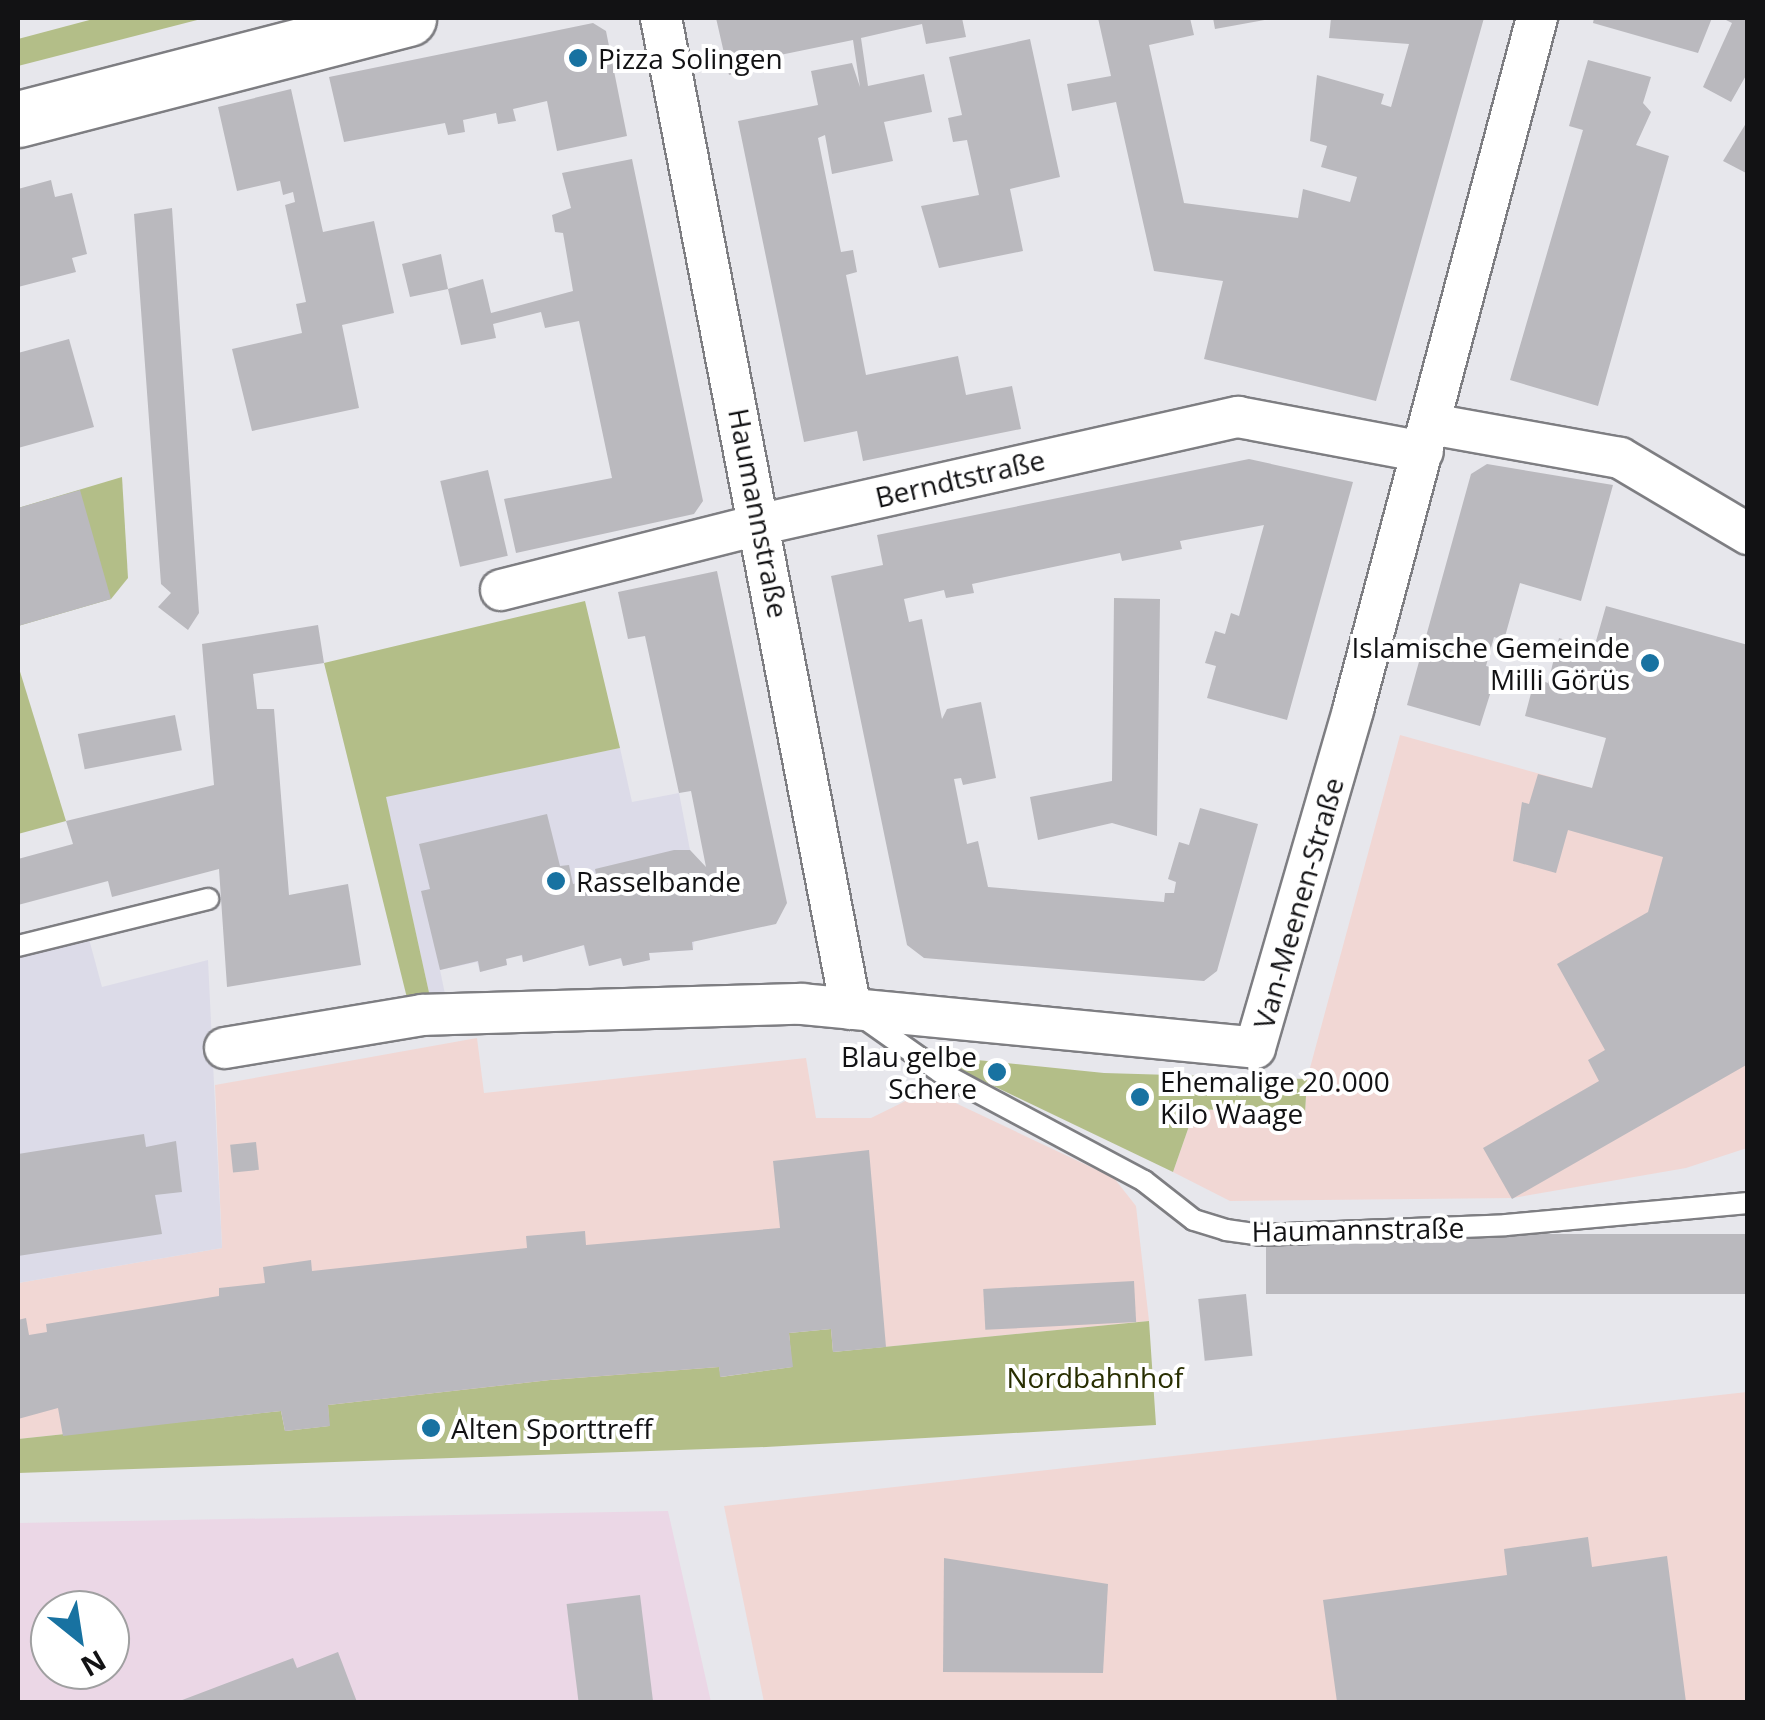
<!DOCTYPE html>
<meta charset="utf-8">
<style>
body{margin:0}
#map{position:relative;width:1765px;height:1720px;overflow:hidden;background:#e7e7ec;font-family:"Open Sans",sans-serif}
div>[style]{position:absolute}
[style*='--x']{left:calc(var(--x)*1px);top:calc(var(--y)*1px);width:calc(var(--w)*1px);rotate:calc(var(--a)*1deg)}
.commercial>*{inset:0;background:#ebd7e6}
.industrial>*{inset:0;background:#f1d7d4}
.built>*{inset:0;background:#dcdbe8}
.green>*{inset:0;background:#b3be88}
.building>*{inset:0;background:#bab9be;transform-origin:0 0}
.roads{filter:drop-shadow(2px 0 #7e7e82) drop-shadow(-2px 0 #7e7e82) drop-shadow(0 2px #7e7e82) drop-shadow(0 -2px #7e7e82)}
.lane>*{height:20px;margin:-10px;padding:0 10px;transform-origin:10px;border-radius:10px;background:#fff}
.street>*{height:40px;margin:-20px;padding:0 20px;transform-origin:20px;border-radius:20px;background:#fff}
.secondary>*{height:55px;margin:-27.5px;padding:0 27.5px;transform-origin:27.5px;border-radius:27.5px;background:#fff}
.dots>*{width:28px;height:28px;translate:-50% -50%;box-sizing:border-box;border:5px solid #fff;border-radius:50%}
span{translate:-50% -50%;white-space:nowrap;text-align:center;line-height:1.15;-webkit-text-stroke:8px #fff;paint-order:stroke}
.poi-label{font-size:28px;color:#121214}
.left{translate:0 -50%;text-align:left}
.right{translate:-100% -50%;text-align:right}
.street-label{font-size:28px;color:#121214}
.park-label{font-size:28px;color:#282e01}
.frame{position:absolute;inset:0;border:20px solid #121214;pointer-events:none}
.north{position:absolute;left:30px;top:1590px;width:100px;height:100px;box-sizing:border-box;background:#fff;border:2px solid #a0a0a1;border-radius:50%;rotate:150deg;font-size:28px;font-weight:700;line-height:40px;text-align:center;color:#121214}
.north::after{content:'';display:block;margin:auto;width:35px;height:45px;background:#1872a1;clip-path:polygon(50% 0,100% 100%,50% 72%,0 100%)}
</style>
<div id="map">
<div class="commercial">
<i style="clip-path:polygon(evenodd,668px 1511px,711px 1702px,18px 1702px,18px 1523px,668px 1511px,50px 1610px,110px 1610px,110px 1670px,50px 1670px,50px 1610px)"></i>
</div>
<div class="industrial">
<i style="clip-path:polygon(1400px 735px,1591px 788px,1747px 740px,1747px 1148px,1686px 1168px,1513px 1198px,1230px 1201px,1173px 1172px,1195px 1109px,1305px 1113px,1307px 1079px)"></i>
<i style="clip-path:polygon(477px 1038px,484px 1093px,806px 1058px,816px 1118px,871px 1118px,928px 1090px,1114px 1178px,1136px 1206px,1149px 1321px,833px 1352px,830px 1329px,790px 1333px,793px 1367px,720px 1377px,719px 1368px,329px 1405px,330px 1426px,285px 1431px,281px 1411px,18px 1439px,18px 1283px,222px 1248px,215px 1085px)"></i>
<i style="clip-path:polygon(1747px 1392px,1747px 1702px,764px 1702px,724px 1506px)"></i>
</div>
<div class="built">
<i style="clip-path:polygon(620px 748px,632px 802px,679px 793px,690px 850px,701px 868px,693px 950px,649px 953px,650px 960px,623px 966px,620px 958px,589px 966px,583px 945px,523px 962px,521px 955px,506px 958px,507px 965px,480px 972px,477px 962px,440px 970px,445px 994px,430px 997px,385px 796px)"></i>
<i style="clip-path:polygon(89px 939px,102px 987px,208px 960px,222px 1248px,18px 1283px,18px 957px)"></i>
</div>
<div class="green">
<i style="clip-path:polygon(97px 18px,205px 18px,18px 66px,18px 39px)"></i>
<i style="clip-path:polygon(122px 477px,128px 578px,111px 599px,18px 626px,18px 508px)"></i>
<i style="clip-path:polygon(585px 601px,620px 748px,386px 797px,430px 997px,408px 1002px,324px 663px)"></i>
<i style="clip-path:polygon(18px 665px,66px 821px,18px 834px)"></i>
<i style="clip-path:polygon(958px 1058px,1104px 1073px,1307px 1079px,1305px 1113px,1195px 1109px,1173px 1172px,956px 1068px)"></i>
<i style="clip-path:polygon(1149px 1321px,1156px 1425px,766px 1447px,18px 1473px,18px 1439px,281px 1411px,285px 1431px,329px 1426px,328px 1405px,550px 1380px,719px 1367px,721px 1377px,792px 1367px,789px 1333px,831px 1329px,833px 1352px)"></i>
</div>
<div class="building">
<i style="clip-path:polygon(716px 18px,962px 18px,966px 37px,926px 44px,922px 24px,861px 38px,868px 86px,924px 74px,932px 112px,884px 122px,893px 161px,832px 174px,825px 135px,818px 138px,841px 252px,853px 250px,857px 272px,846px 275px,866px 375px,958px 356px,966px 395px,1012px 386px,1021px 429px,863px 461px,857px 431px,804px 442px,738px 121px,818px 105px,811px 71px,852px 63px,860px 87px,853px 40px,780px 55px,782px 65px,729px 75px)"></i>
<i style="clip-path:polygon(1098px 18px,1190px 18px,1194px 35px,1149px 45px,1184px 203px,1298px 218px,1303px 189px,1350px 202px,1357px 177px,1321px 167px,1327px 146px,1310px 141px,1317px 75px,1384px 94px,1381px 104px,1391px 107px,1409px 44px,1329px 38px,1331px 18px,1484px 18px,1376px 401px,1204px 359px,1223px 281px,1154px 271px,1116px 102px,1072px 111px,1067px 84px,1111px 76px)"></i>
<i style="clip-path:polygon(1213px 18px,1270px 18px,1270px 19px,1215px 29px)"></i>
<i style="clip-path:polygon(1594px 18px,1712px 18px,1698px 53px,1593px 23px)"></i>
<i style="clip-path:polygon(1722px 18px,1748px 18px,1748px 72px,1731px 102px,1703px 87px,1732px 23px)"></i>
<i style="clip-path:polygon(593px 23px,606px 31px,627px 136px,557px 151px,547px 101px,513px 109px,516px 121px,498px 124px,496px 113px,463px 120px,465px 132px,448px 135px,445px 123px,344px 142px,329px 77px)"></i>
<i style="clip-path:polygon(1030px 39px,1060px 177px,1010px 189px,1023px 251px,939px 268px,921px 206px,979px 195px,967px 140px,953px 142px,948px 118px,962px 115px,949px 57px)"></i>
<i style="clip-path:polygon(1588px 60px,1651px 77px,1643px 103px,1651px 112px,1636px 145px,1669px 156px,1598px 406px,1510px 380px,1583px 130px,1569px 126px)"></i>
<i style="clip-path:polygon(291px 89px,323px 232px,374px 221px,394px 313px,342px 325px,359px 408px,252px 431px,232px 349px,302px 333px,296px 304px,306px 302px,285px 205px,295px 202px,293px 192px,283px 195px,280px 181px,237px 191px,218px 107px)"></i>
<i style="clip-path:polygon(1748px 120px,1748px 174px,1723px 161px)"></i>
<i style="clip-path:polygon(632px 159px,703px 501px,694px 514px,516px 553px,504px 499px,612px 478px,579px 321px,545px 328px,541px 312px,493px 324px,496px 338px,461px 345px,448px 289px,410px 297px,402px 264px,441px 254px,448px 289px,483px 279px,491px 313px,573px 291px,563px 233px,555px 232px,552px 215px,571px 208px,562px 173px)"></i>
<i style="clip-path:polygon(51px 180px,55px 197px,72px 193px,87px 254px,72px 258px,76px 272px,18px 287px,18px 189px)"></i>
<i style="clip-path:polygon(172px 208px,199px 613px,188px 630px,158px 607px,171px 593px,161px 584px,134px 214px)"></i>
<i style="clip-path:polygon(69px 339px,94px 427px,18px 448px,18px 353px)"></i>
<i style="clip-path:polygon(1249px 459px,1353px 482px,1287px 720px,1207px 698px,1216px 666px,1205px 663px,1215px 631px,1225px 634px,1231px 613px,1239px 616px,1264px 525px,1180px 541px,1182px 549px,1122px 561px,1120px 553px,972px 584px,974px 593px,946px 598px,944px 590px,904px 599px,909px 622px,922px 619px,942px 719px,947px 709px,981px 702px,996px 778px,963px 785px,961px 778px,954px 779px,967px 844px,978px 841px,988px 887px,1164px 902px,1165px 893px,1174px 893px,1176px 882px,1168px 879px,1179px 842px,1189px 845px,1200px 808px,1258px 824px,1217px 971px,1204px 981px,924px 958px,907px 945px,831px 576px,883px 565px,877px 535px)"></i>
<i style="clip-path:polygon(1487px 464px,1613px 485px,1581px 601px,1520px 583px,1504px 640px,1494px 637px,1486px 666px,1498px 669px,1480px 726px,1407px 705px,1471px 474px)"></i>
<i style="left:488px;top:470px;width:88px;height:49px;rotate:77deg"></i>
<i style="clip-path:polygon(80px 490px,111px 599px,18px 626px,18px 508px)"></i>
<i style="clip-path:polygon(717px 571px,787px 903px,776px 924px,692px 942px,693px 950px,649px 953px,650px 960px,623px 966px,621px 958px,589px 966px,584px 945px,523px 962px,522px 955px,506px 959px,507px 965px,480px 972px,478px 961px,440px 970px,421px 891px,430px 889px,419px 844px,547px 814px,560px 866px,569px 865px,573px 884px,597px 879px,595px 869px,674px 850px,690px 850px,706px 867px,691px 791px,679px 793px,645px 636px,628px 639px,618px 592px)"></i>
<i style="clip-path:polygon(1114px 598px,1160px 599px,1157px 836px,1112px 823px,1038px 840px,1030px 797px,1112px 781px)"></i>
<i style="clip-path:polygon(1606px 606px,1748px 645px,1748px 1064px,1512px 1199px,1483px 1148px,1599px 1081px,1588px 1060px,1605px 1050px,1557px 964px,1648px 912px,1663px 857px,1568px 830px,1556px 873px,1513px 861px,1522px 802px,1529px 804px,1538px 774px,1592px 788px,1606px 738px,1525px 716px,1535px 678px,1548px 683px,1559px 638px,1594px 648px)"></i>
<i style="clip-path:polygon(318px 625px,324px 663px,253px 674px,257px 709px,274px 709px,289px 895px,348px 884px,361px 965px,227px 987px,219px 869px,112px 897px,108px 881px,18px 905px,18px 859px,73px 844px,66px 821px,214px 785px,202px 644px)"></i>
<i style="left:175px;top:715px;width:36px;height:99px;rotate:79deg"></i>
<i style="clip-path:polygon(144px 1134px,146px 1147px,176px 1141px,182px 1192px,155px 1195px,162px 1234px,18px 1256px,18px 1154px)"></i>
<i style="left:256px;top:1142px;width:28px;height:26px;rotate:84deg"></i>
<i style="clip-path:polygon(869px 1150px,886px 1347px,833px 1352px,831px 1329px,789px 1333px,793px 1367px,720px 1377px,719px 1367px,550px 1380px,328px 1405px,330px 1426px,285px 1431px,281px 1411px,63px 1436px,58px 1408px,18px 1419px,18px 1320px,26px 1318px,29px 1335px,47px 1332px,46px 1324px,219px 1296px,219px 1288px,265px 1283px,263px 1267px,311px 1260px,312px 1271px,527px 1248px,526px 1236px,585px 1231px,586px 1245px,780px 1228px,773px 1161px)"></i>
<i style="left:1748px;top:1234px;width:60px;height:482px;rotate:90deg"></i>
<i style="left:1134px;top:1281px;width:41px;height:151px;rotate:87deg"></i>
<i style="left:1246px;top:1294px;width:62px;height:48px;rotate:84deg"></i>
<i style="clip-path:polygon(1588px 1537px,1592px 1567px,1667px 1556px,1686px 1702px,1337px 1702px,1323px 1600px,1507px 1575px,1504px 1549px)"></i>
<i style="clip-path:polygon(944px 1558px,1108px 1584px,1103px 1673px,943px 1672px)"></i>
<i style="left:640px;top:1595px;width:108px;height:74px;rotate:83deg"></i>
<i style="clip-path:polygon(338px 1652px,357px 1702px,177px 1702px,293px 1658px,297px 1668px)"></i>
</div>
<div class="roads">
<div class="lane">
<i style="--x:18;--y:946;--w:196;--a:-13.9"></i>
<i style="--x:861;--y:1016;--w:97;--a:35.3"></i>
<i style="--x:940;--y:1072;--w:231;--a:28.1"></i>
<i style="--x:1144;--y:1181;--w:63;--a:38"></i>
<i style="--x:1194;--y:1220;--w:34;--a:17"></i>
<i style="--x:1226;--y:1230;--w:35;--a:8"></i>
<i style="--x:1261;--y:1235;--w:245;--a:-2.3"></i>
<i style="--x:1506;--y:1225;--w:243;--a:-5.2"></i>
</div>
<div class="street">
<i style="--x:661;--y:18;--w:1009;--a:79.15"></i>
<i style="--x:1431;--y:424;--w:192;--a:10.2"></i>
<i style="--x:1620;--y:458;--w:149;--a:30.7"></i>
<i style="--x:501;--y:590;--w:269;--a:-14.2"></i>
<i style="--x:762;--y:524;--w:488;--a:-12.7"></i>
<i style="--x:1238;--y:417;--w:188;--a:10.7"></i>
<i style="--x:225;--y:1048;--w:200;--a:-9.5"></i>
<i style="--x:422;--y:1015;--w:380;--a:-1.7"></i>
<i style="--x:802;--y:1004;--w:455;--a:5.5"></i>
<i style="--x:1255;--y:1048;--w:352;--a:-73.8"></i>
<i style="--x:1353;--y:710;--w:716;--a:-75.11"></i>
</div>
<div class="secondary">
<i style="--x:18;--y:119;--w:403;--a:-14.5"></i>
</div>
</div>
<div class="dots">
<i style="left:578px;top:58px;background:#1872a1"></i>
<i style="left:1650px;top:663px;background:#1872a1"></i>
<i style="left:556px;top:881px;background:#1872a1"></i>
<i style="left:997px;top:1072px;background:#1872a1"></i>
<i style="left:1140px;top:1097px;background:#1872a1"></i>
<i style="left:431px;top:1428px;background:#1872a1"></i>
</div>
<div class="poi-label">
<span class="left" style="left:598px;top:58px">Pizza Solingen</span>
<span class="right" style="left:1630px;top:663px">Islamische Gemeinde<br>Milli Görüs</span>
<span class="left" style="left:576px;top:881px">Rasselbande</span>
<span class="right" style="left:977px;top:1072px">Blau gelbe<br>Schere</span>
<span class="left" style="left:1160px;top:1097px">Ehemalige 20.000<br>Kilo Waage</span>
<span class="left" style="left:451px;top:1428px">Alten Sporttreff</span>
</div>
<div class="street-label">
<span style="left:960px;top:478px;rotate:-13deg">Berndtstraße</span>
<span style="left:759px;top:513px;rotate:79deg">Haumannstraße</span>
<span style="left:1298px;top:903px;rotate:-74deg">Van-Meenen-Straße</span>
<span style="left:1358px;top:1229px;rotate:-1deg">Haumannstraße</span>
</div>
<div class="park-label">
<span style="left:1095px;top:1377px">Nordbahnhof</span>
</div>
<div class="frame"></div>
<div class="north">N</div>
</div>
